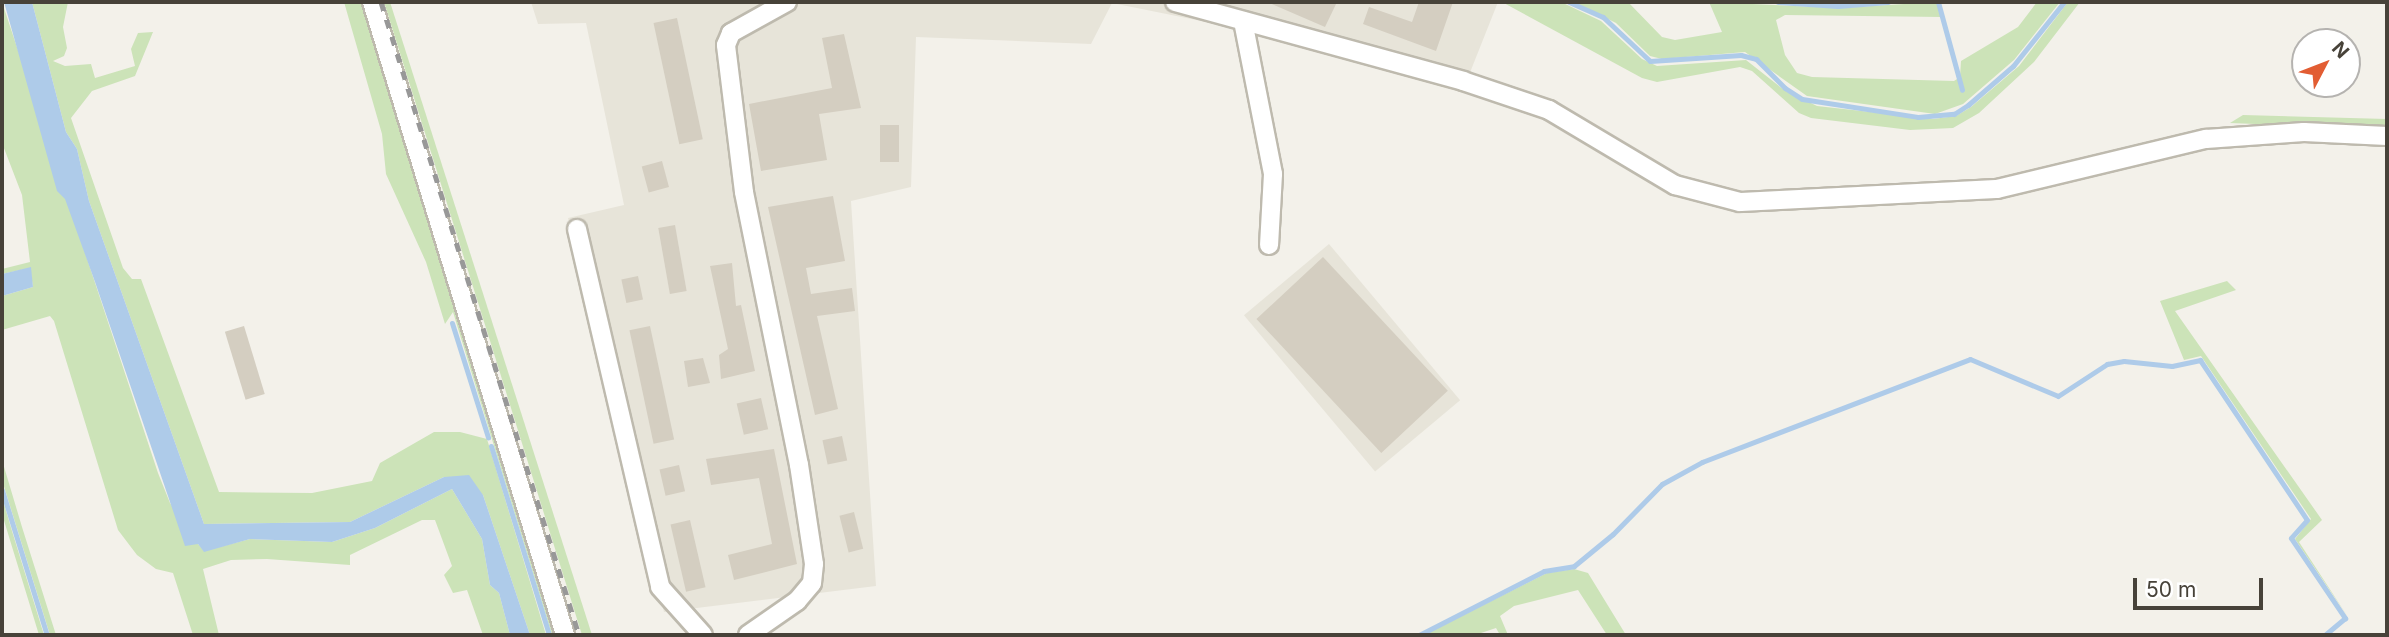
<!DOCTYPE html>
<style>
body{margin:0}
#map{position:relative;width:2389px;height:637px;overflow:hidden;background:#f3f1ea;font-family:Inter,sans-serif}
div>[style]{position:absolute}
[style*='--x']{left:calc(var(--x)*1px);top:calc(var(--y)*1px);width:calc(var(--w)*1px);rotate:calc(var(--a)*1deg)}
.residential>*{inset:0;background:#e7e4d9;transform-origin:0 0}
.green>*{inset:0;background:#cce3b8}
.water>*{inset:0;background:#aecbe9}
.stream>*{height:5px;margin:-2.5px;padding:0 2.5px;transform-origin:2.5px;border-radius:2.5px;background:#aecbe9}
.building>*{inset:0;background:#d4cec1;transform-origin:0 0}
.roads{filter:drop-shadow(2px 0 #bebaae) drop-shadow(-2px 0 #bebaae) drop-shadow(0 2px #bebaae) drop-shadow(0 -2px #bebaae)}
.street>*{height:18px;margin:-9px;padding:0 9px;transform-origin:9px;border-radius:9px;background:#fff}
.rail>*{height:5px;margin-top:-2.5px;transform-origin:0;background:repeating-linear-gradient(90deg,#989898 0 9px,transparent 0 18px)}
span{translate:-50% -50%;white-space:nowrap;text-align:center;line-height:1.15;-webkit-text-stroke:5px #fff;paint-order:stroke}
.frame{position:absolute;inset:0;border:4px solid #474239;pointer-events:none}
.north{position:absolute;left:2291px;top:28px;width:70px;height:70px;box-sizing:border-box;background:#fff;border:2px solid #b5b3b0;border-radius:50%;rotate:48deg;font-size:19px;font-weight:700;line-height:28px;text-align:center;color:#474239}
.north::after{content:'';display:block;margin:auto;width:24px;height:32px;background:#e25d33;clip-path:polygon(50% 0,100% 100%,50% 72%,0 100%)}
.scale{position:absolute;left:2133px;top:578px;width:130px;height:32px;box-sizing:border-box;border:4px solid #474239;border-top:0;padding-left:9px;font-size:21px;line-height:24px;white-space:nowrap;color:#474239;-webkit-text-stroke:5px #fff;paint-order:stroke}
</style>
<div id="map">
<div class="residential">
<i style="clip-path:polygon(531px 2px,1498px 2px,1469px 75px,1112px 3px,1091px 44px,916px 37px,911px 187px,851px 201px,876px 586px,664px 612px,568px 218px,624px 205px,586px 23px,538px 24px)"></i>
<i style="left:1329px;top:244px;width:204px;height:111px;rotate:50deg"></i>
</div>
<div class="green">
<i style="clip-path:polygon(2px 2px,158px 473px,170px 503px,198px 544px,204px 551px,250px 539px,332px 542px,375px 528px,452px 489px,482px 539px,490px 585px,499px 593px,510px 635px,483px 635px,467px 590px,453px 593px,444px 575px,452px 566px,435px 520px,422px 520px,350px 555px,350px 565px,267px 559px,231px 560px,203px 569px,219px 635px,193px 635px,173px 573px,156px 569px,137px 555px,118px 530px,54px 321px,50px 316px,2px 330px,2px 296px,33px 287px,30px 268px,2px 274px,2px 269px,30px 262px,22px 195px,2px 143px)"></i>
<i style="clip-path:polygon(32px 2px,68px 2px,63px 27px,67px 48px,64px 56px,53px 61px,65px 66px,91px 64px,95px 78px,135px 66px,131px 49px,138px 33px,153px 32px,135px 76px,92px 91px,71px 118px,123px 268px,132px 279px,141px 279px,219px 492px,312px 493px,372px 481px,380px 463px,434px 432px,460px 432px,487px 439px,546px 635px,530px 635px,483px 495px,444px 477px,350px 522px,204px 524px,89px 201px,77px 149px,66px 132px)"></i>
<i style="clip-path:polygon(344px 2px,363px 2px,560px 635px,552px 635px,453px 312px,445px 324px,426px 262px,386px 174px,382px 134px)"></i>
<i style="clip-path:polygon(384px 2px,390px 2px,592px 635px,582px 635px)"></i>
<i style="clip-path:polygon(1502px 2px,1561px 2px,1601px 21px,1642px 59px,1657px 66px,1746px 60px,1784px 90px,1817px 106px,1933px 119px,1956px 116px,1971px 107px,2019px 66px,2068px 2px,2080px 2px,2034px 62px,1979px 113px,1953px 128px,1910px 130px,1811px 118px,1799px 113px,1752px 71px,1740px 67px,1657px 82px,1642px 78px)"></i>
<i style="clip-path:polygon(1574px 2px,1628px 2px,1662px 37px,1675px 40px,1722px 32px,1709px 2px,1840px 8px,1936px 2px,1942px 17px,1785px 15px,1776px 20px,1785px 55px,1797px 73px,1812px 77px,1954px 81px,1960px 77px,1961px 61px,2018px 27px,2037px 2px,2060px 2px,2014px 60px,1963px 104px,1935px 114px,1807px 96px,1745px 52px,1662px 59px,1650px 56px,1616px 23px)"></i>
<i style="clip-path:polygon(2243px 115px,2387px 119px,2387px 129px,2230px 123px)"></i>
<i style="clip-path:polygon(2227px 281px,2236px 290px,2175px 311px,2322px 520px,2299px 542px,2348px 617px,2295px 539px,2311px 519px,2201px 356px,2184px 360px,2160px 301px)"></i>
<i style="clip-path:polygon(2px 460px,22px 527px,56px 635px,50px 635px,2px 480px)"></i>
<i style="clip-path:polygon(2px 497px,12px 531px,44px 635px,39px 635px,2px 514px)"></i>
<i style="clip-path:polygon(1574px 569px,1588px 573px,1626px 635px,1607px 635px,1578px 590px,1514px 606px,1500px 616px,1508px 635px,1500px 635px,1496px 628px,1475px 635px,1424px 635px,1547px 573px)"></i>
</div>
<div class="water">
<i style="clip-path:polygon(4px 2px,32px 2px,66px 132px,77px 149px,89px 201px,204px 524px,350px 522px,444px 477px,469px 475px,483px 495px,530px 635px,510px 635px,499px 593px,490px 585px,482px 539px,452px 489px,375px 528px,332px 542px,250px 539px,204px 552px,198px 544px,185px 546px,95px 282px,65px 199px,57px 191px)"></i>
<i style="clip-path:polygon(31px 267px,33px 287px,2px 296px,2px 274px)"></i>
</div>
<div class="stream">
<i style="--x:1569;--y:2;--w:37;--a:24"></i>
<i style="--x:1603;--y:17;--w:64;--a:43.1"></i>
<i style="--x:1650;--y:61;--w:91;--a:-3.8"></i>
<i style="--x:1741;--y:55;--w:16;--a:15"></i>
<i style="--x:1756;--y:59;--w:41;--a:45"></i>
<i style="--x:1785;--y:88;--w:20;--a:33"></i>
<i style="--x:1802;--y:99;--w:117;--a:8.8"></i>
<i style="--x:1918;--y:117;--w:36;--a:-5"></i>
<i style="--x:1954;--y:114;--w:17;--a:-33"></i>
<i style="--x:1968;--y:105;--w:60;--a:-40.9"></i>
<i style="--x:2013;--y:66;--w:82;--a:-51.4"></i>
<i style="--x:1778;--y:2;--w:60;--a:3.8"></i>
<i style="--x:1838;--y:6;--w:50;--a:-4.6"></i>
<i style="--x:1938;--y:2;--w:91;--a:74.7"></i>
<i style="--x:452;--y:323;--w:120;--a:72.5"></i>
<i style="--x:491;--y:446;--w:198;--a:72.9"></i>
<i style="--x:2;--y:490;--w:152;--a:72.8"></i>
<i style="--x:1419;--y:635;--w:140;--a:-27.1"></i>
<i style="--x:1544;--y:571;--w:30;--a:-9"></i>
<i style="--x:1574;--y:566;--w:50;--a:-39.4"></i>
<i style="--x:1613;--y:534;--w:70;--a:-45.6"></i>
<i style="--x:1662;--y:484;--w:46;--a:-28.8"></i>
<i style="--x:1702;--y:462;--w:287;--a:-21"></i>
<i style="--x:1970;--y:359;--w:95;--a:22.8"></i>
<i style="--x:2058;--y:396;--w:59;--a:-33.1"></i>
<i style="--x:2107;--y:364;--w:17;--a:-10"></i>
<i style="--x:2124;--y:361;--w:48;--a:5.9"></i>
<i style="--x:2172;--y:366;--w:29;--a:-12"></i>
<i style="--x:2200;--y:360;--w:192;--a:56.2"></i>
<i style="--x:2307;--y:520;--w:24;--a:132"></i>
<i style="--x:2291;--y:538;--w:97;--a:56"></i>
<i style="--x:2345;--y:618;--w:26;--a:140"></i>
</div>
<div class="building">
<i style="clip-path:polygon(1267px 2px,1337px 2px,1325px 27px)"></i>
<i style="clip-path:polygon(1419px 2px,1453px 2px,1436px 51px,1363px 24px,1369px 7px,1412px 22px)"></i>
<i style="left:677px;top:18px;width:124px;height:24px;rotate:78deg"></i>
<i style="clip-path:polygon(844px 34px,861px 108px,819px 114px,827px 160px,761px 171px,749px 104px,832px 88px,822px 38px)"></i>
<i style="left:880px;top:125px;width:19px;height:37px"></i>
<i style="left:662px;top:161px;width:27px;height:21px;rotate:75deg"></i>
<i style="clip-path:polygon(833px 196px,845px 261px,806px 268px,811px 294px,852px 288px,855px 311px,817px 316px,838px 409px,815px 415px,768px 207px)"></i>
<i style="left:675px;top:225px;width:67px;height:17px;rotate:80deg"></i>
<i style="left:1323px;top:257px;width:183px;height:91px;rotate:47deg"></i>
<i style="clip-path:polygon(732px 263px,736px 306px,741px 305px,755px 371px,721px 379px,719px 355px,728px 349px,710px 266px)"></i>
<i style="left:638px;top:276px;width:24px;height:17px;rotate:78deg"></i>
<i style="left:244px;top:326px;width:71px;height:20px;rotate:73deg"></i>
<i style="left:650px;top:326px;width:116px;height:21px;rotate:78deg"></i>
<i style="clip-path:polygon(703px 358px,710px 383px,688px 387px,684px 361px)"></i>
<i style="left:761px;top:398px;width:32px;height:25px;rotate:77deg"></i>
<i style="left:842px;top:436px;width:25px;height:20px;rotate:78deg"></i>
<i style="clip-path:polygon(774px 449px,797px 564px,734px 580px,728px 555px,772px 544px,759px 478px,711px 485px,706px 459px)"></i>
<i style="left:679px;top:465px;width:27px;height:20px;rotate:77deg"></i>
<i style="left:854px;top:512px;width:38px;height:15px;rotate:76deg"></i>
<i style="left:690px;top:520px;width:69px;height:20px;rotate:77deg"></i>
</div>
<div class="roads">
<div class="street">
<i style="--x:372;--y:2;--w:662;--a:73.04"></i>
<i style="--x:1175;--y:2;--w:299;--a:15.3"></i>
<i style="--x:1463;--y:81;--w:91;--a:18.6"></i>
<i style="--x:1549;--y:110;--w:147;--a:30.8"></i>
<i style="--x:1675;--y:185;--w:67;--a:14.7"></i>
<i style="--x:1740;--y:202;--w:257;--a:-2.9"></i>
<i style="--x:1997;--y:189;--w:215;--a:-13.5"></i>
<i style="--x:2206;--y:139;--w:98;--a:-4.1"></i>
<i style="--x:2304;--y:132;--w:83;--a:2.8"></i>
<i style="--x:1243;--y:21;--w:156;--a:78.9"></i>
<i style="--x:1273;--y:174;--w:71;--a:93.2"></i>
<i style="--x:577;--y:229;--w:367;--a:76.9"></i>
<i style="--x:660;--y:587;--w:64;--a:48.1"></i>
<i style="--x:748;--y:635;--w:60;--a:-34.8"></i>
<i style="--x:797;--y:601;--w:23;--a:-50"></i>
<i style="--x:812;--y:583;--w:19;--a:-84"></i>
<i style="--x:814;--y:564;--w:100;--a:-98.6"></i>
<i style="--x:799;--y:465;--w:278;--a:-101.4"></i>
<i style="--x:744;--y:192;--w:148;--a:-97"></i>
<i style="--x:726;--y:45;--w:13;--a:-67"></i>
<i style="--x:731;--y:33;--w:64;--a:-29"></i>
</div>
</div>
<div class="rail">
<i style="--x:381;--y:2;--w:663;--a:72.63"></i>
</div>
<div class="frame"></div>
<div class="north">N</div>
<div class="scale">50 m</div>
</div>
